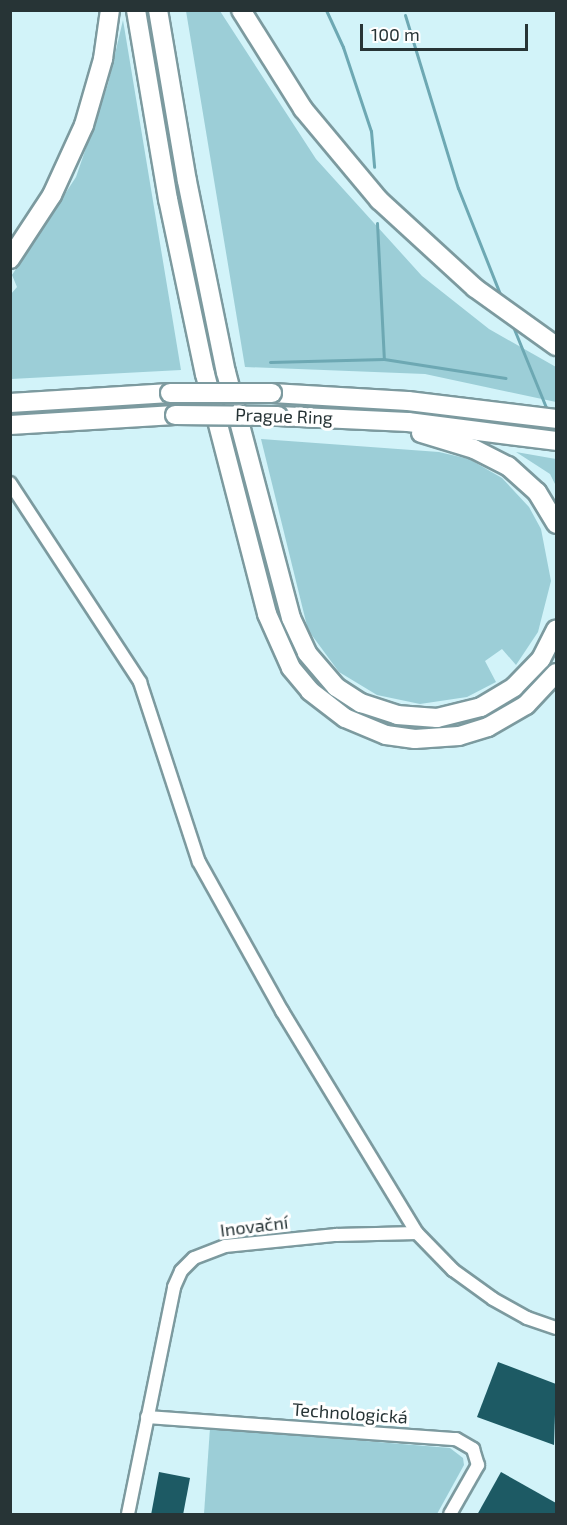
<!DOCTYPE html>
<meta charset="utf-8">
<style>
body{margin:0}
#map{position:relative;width:567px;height:1525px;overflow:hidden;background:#d2f3f9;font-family:"Exo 2",sans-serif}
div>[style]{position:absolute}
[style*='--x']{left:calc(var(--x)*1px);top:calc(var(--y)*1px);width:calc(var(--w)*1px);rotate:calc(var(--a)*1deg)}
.green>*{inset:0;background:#9cced7}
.stream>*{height:3px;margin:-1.5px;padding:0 1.5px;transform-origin:1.5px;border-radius:1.5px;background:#6da8b3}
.building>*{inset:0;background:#1d5a64}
.roads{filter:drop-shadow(2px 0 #7c9a9f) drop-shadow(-2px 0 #7c9a9f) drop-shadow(0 2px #7c9a9f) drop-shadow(0 -2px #7c9a9f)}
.minor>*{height:12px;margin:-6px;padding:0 6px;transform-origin:6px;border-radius:6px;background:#fff}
.highway>*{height:18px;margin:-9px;padding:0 9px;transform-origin:9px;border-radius:9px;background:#fff}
.bridges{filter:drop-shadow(2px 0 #7c9a9f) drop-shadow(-2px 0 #7c9a9f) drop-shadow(0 2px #7c9a9f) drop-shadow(0 -2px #7c9a9f)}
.highway-bridge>*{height:18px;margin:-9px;padding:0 9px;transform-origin:9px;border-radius:9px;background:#fff}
span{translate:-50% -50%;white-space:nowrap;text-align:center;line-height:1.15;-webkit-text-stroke:6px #fff;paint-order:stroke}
.street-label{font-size:18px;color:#273436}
.frame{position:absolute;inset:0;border:12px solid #273436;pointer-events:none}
.scale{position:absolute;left:360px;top:24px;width:168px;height:27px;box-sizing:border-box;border:3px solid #273436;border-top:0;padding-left:8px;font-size:18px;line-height:21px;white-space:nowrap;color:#273436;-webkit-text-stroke:4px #fff;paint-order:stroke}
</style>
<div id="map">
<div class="green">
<i style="clip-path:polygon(186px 11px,220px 11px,316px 159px,422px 276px,489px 329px,556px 367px,556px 402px,425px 374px,245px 367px)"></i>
<i style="clip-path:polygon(123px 20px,181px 370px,11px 379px,11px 294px,17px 287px,12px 275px,76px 177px,108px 84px)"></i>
<i style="clip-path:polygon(261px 439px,439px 452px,469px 459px,502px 478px,529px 507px,541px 529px,551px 581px,538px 632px,516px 665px,502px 649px,485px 661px,496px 682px,467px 697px,420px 704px,377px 695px,339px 672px,308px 630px)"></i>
<i style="clip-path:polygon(516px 452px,556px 459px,556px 486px,550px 474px)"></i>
<i style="clip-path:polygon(210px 1428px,450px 1448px,463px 1458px,464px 1465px,437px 1514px,204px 1514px)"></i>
</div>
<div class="stream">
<i style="--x:326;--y:10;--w:41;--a:65.3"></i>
<i style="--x:343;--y:47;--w:89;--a:71.6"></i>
<i style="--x:371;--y:131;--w:36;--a:85"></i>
<i style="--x:405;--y:15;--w:181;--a:73"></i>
<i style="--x:458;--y:188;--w:119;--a:68.4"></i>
<i style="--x:377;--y:223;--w:136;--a:87.1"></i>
<i style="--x:512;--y:324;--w:95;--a:67.8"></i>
<i style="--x:270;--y:362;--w:114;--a:-1.5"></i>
<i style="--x:384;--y:359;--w:123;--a:8.9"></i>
</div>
<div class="building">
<i style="clip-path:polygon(498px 1362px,556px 1384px,554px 1445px,477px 1417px)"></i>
<i style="clip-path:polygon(159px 1472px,190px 1478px,183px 1515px,151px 1515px)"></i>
<i style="clip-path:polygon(501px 1472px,556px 1503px,556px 1515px,477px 1515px)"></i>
</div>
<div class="roads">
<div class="minor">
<i style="--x:10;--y:483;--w:238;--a:56.8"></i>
<i style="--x:140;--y:682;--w:189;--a:71.9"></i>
<i style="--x:199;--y:862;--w:171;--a:60.9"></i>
<i style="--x:282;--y:1011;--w:260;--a:58.7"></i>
<i style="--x:417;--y:1233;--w:52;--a:45.8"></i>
<i style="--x:453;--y:1270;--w:49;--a:35.9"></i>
<i style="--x:493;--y:1299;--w:39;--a:29"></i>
<i style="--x:527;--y:1318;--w:31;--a:19"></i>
<i style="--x:147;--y:1417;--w:310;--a:4.1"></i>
<i style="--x:456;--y:1439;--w:20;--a:30"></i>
<i style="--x:473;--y:1449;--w:17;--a:73"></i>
<i style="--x:478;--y:1465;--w:56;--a:119.7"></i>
<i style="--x:128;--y:1514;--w:232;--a:-78.5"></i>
<i style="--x:174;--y:1287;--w:17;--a:-66"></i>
<i style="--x:181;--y:1271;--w:18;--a:-45"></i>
<i style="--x:194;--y:1258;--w:33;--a:-21"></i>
<i style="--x:225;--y:1246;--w:112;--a:-5.7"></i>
<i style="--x:336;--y:1235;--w:81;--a:-1.4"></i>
</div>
<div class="highway">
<i style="--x:136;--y:10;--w:192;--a:80.4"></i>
<i style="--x:168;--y:199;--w:179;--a:78.1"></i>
<i style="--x:205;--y:374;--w:248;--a:75.5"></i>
<i style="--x:267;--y:614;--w:59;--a:66"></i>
<i style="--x:291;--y:668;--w:30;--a:50"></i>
<i style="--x:310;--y:691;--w:44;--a:37.6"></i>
<i style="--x:345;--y:718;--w:44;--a:22.5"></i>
<i style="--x:386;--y:735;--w:29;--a:8"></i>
<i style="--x:415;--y:739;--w:44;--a:-3.9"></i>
<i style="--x:459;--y:736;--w:30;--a:-17"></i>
<i style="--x:488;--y:727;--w:44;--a:-30.1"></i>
<i style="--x:526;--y:705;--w:44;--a:-46.8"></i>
<i style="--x:158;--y:10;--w:173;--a:80.4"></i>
<i style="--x:187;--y:181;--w:195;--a:78.5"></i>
<i style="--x:226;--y:372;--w:254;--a:75.2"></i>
<i style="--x:291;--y:618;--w:38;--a:65"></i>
<i style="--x:307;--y:653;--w:45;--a:49.5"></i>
<i style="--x:336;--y:687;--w:30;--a:33"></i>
<i style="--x:361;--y:703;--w:38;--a:18"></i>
<i style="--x:397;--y:715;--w:40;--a:4.3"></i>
<i style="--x:437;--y:718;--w:45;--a:-14"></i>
<i style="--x:481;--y:707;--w:39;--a:-31"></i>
<i style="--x:514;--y:687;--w:39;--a:-46"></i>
<i style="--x:541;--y:659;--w:33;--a:-63"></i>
<i style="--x:241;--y:10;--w:117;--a:57.9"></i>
<i style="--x:303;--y:109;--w:119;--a:50.1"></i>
<i style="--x:379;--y:200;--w:130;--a:42.5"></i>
<i style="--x:475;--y:288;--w:100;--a:35.6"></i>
<i style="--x:10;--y:259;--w:77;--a:-56.7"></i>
<i style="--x:52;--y:195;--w:77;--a:-65.4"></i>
<i style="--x:84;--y:125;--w:69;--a:-73.9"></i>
<i style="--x:103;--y:59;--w:49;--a:-81.9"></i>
<i style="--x:272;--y:393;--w:136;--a:3.4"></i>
<i style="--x:408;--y:401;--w:149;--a:6.9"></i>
<i style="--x:10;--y:403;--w:160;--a:-3.6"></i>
<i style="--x:278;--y:416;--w:130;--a:2.6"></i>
<i style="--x:408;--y:422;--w:149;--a:7.3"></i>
<i style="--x:10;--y:425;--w:165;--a:-3.5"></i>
<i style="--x:421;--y:433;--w:55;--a:16.8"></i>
<i style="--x:474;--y:449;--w:38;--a:27"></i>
<i style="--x:508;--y:466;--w:39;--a:42"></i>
<i style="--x:537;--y:492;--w:37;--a:59"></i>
</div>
</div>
<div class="bridges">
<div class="highway-bridge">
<i style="--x:170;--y:393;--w:102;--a:0"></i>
<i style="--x:175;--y:415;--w:103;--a:0.6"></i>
</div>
</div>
<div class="street-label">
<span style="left:284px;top:416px;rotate:2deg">Prague Ring</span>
<span style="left:254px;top:1226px;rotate:-7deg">Inovační</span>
<span style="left:350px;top:1413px;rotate:4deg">Technologická</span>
</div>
<div class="frame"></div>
<div class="scale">100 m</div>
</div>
